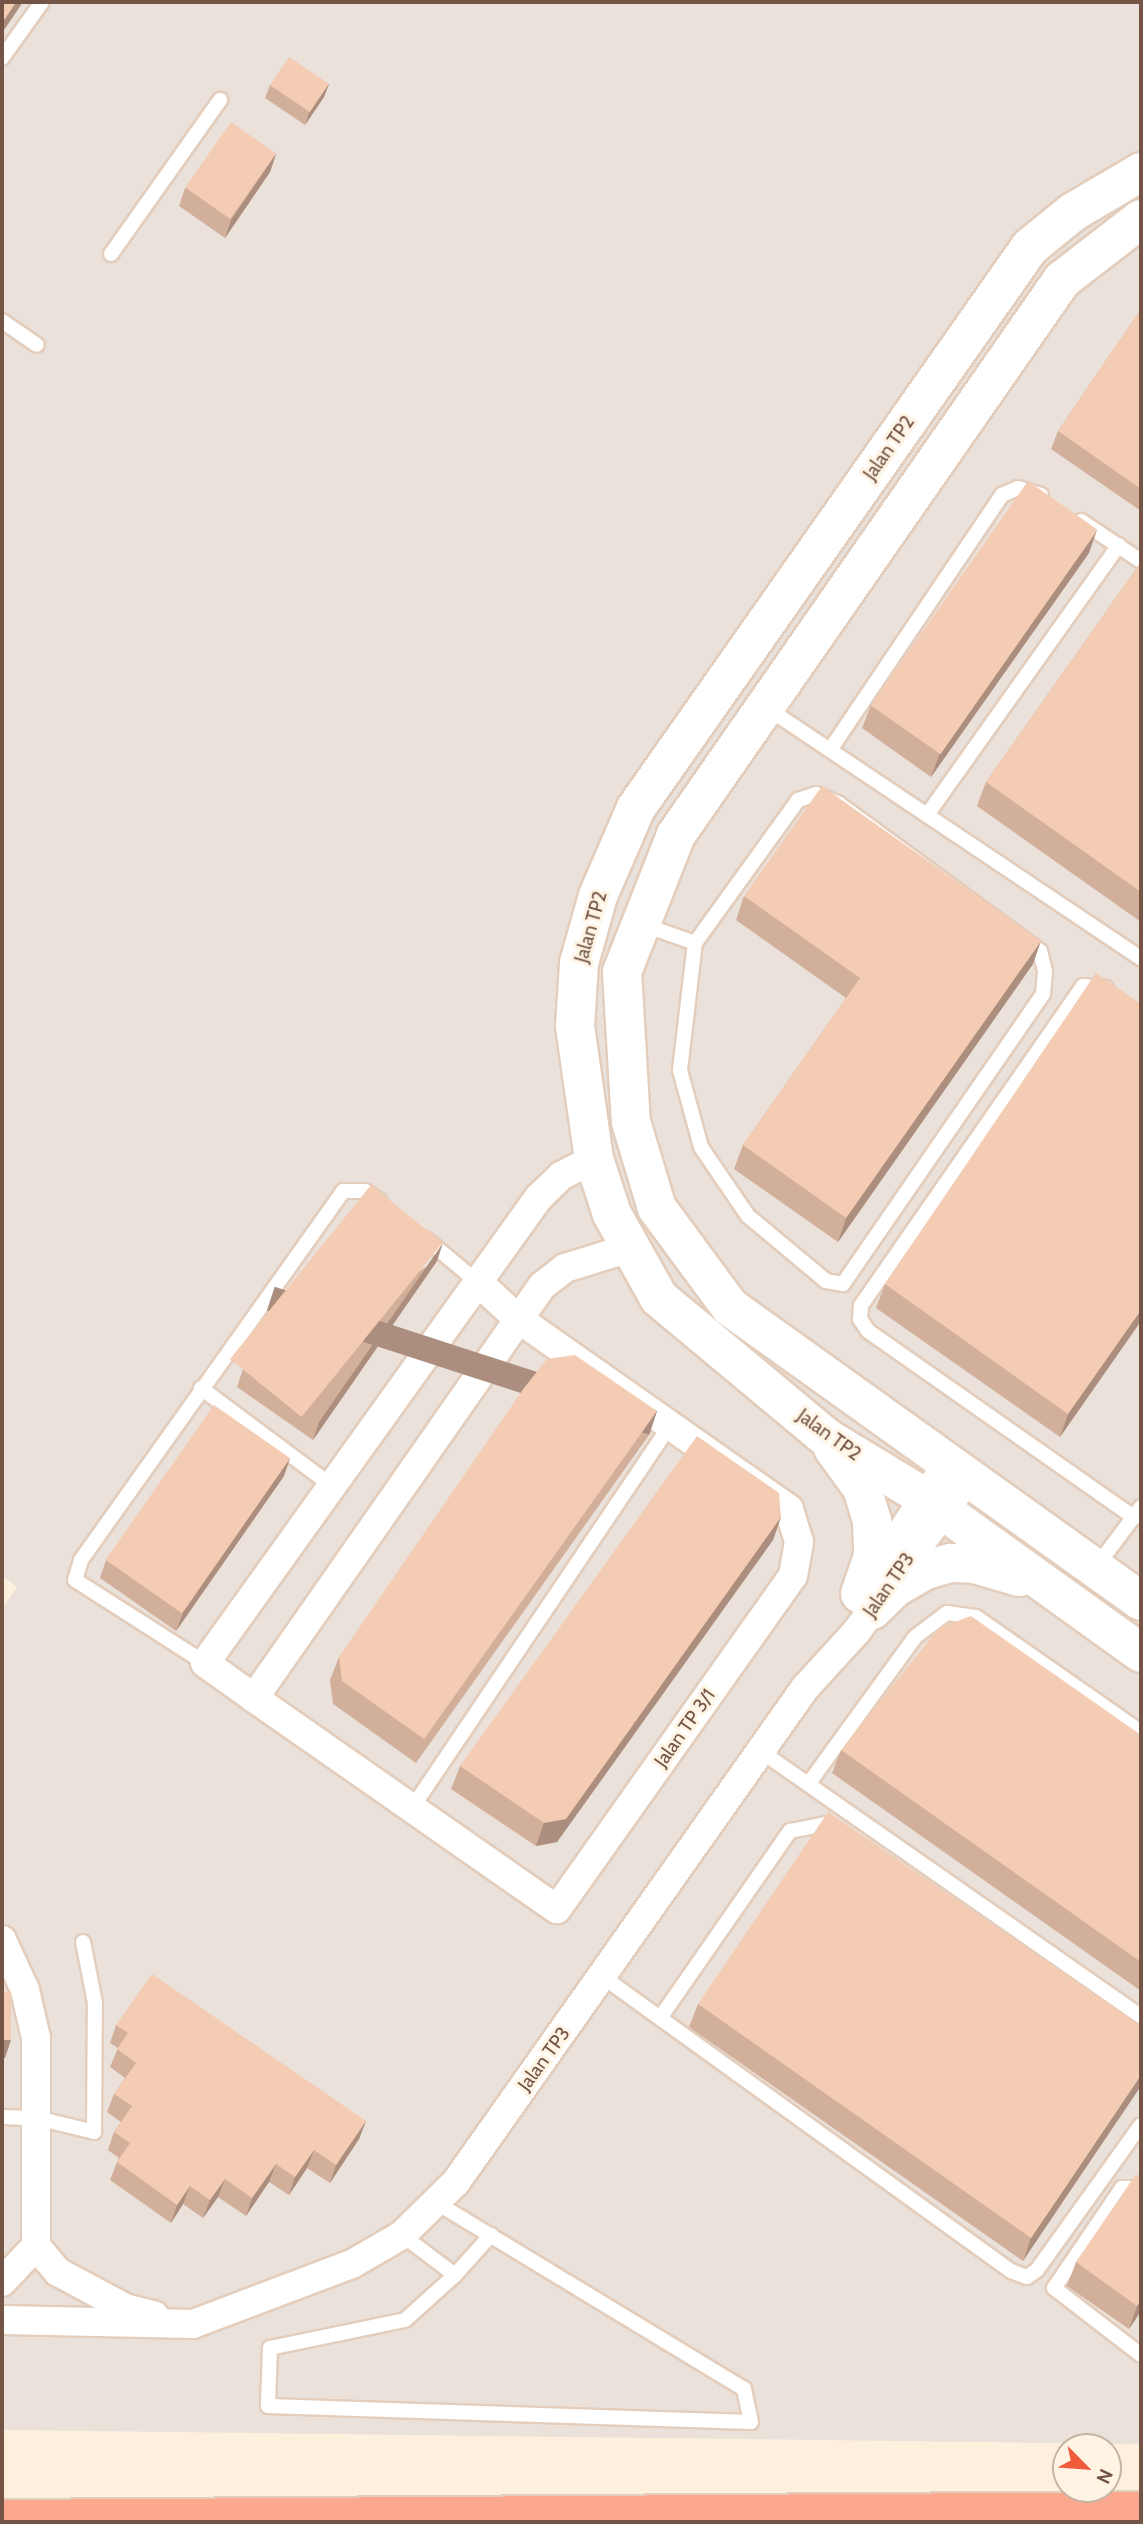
<!DOCTYPE html>
<style>
body{margin:0}
#map{position:relative;width:1143px;height:2524px;overflow:hidden;background:#fdf0dd;font-family:Cabin,sans-serif}
div>[style]{position:absolute}
[style*='--x']{left:calc(var(--x)*1px);top:calc(var(--y)*1px);width:calc(var(--w)*1px);rotate:calc(var(--a)*1deg)}
.industrial>*{inset:0;background:#eae1da}
.roads{filter:drop-shadow(2px 0 #e3cdbc) drop-shadow(-2px 0 #e3cdbc) drop-shadow(0 2px #e3cdbc) drop-shadow(0 -2px #e3cdbc)}
.lane>*{height:14px;margin:-7px;padding:0 7px;transform-origin:7px;border-radius:7px;background:#fff}
.street>*{height:28px;margin:-14px;padding:0 14px;transform-origin:14px;border-radius:14px;background:#fff}
.secondary>*{height:38px;margin:-19px;padding:0 19px;transform-origin:19px;border-radius:19px;background:#fff}
.highway>*{height:38px;margin:-19px;padding:0 19px;transform-origin:19px;border-radius:19px;background:#fca88f}
.wall>*{inset:0;background:#d2af9a}
.shaded-wall>*{inset:0;background:#ab8e7d;transform-origin:0 0}
.building>*{inset:0;background:#f4cbb3;transform-origin:0 0}
span{translate:-50% -50%;white-space:nowrap;text-align:center;line-height:1.15;-webkit-text-stroke:6px #fff4e4;paint-order:stroke}
.street-label{font-size:19px;color:#735445}
.frame{position:absolute;inset:0;border:4px solid #735445;pointer-events:none}
.north{position:absolute;left:1052px;top:2433px;width:70px;height:70px;box-sizing:border-box;background:#fff4e4;border:2px solid #c7b4a4;border-radius:50%;rotate:115deg;font-size:19px;font-weight:700;line-height:28px;text-align:center;color:#735445}
.north::after{content:'';display:block;margin:auto;width:24px;height:32px;background:#ef5c3a;clip-path:polygon(50% 0,100% 100%,50% 72%,0 100%)}
</style>
<div id="map">
<div class="industrial">
<i style="clip-path:polygon(2px 2px,1141px 2px,1141px 2444px,2px 2430px,2px 1609px,17px 1587px,2px 1576px)"></i>
</div>
<div class="roads">
<div class="lane">
<i style="--x:2;--y:58;--w:69;--a:-54.5"></i>
<i style="--x:111;--y:254;--w:189;--a:-54.7"></i>
<i style="--x:2;--y:321;--w:42;--a:34.4"></i>
<i style="--x:1081;--y:521;--w:72;--a:33.7"></i>
<i style="--x:767;--y:708;--w:450;--a:33.8"></i>
<i style="--x:830;--y:750;--w:308;--a:-56"></i>
<i style="--x:1002;--y:495;--w:17;--a:-24"></i>
<i style="--x:1018;--y:488;--w:24;--a:17"></i>
<i style="--x:816;--y:794;--w:25;--a:23"></i>
<i style="--x:839;--y:804;--w:249;--a:36.2"></i>
<i style="--x:1040;--y:951;--w:21;--a:76"></i>
<i style="--x:1045;--y:971;--w:23;--a:95"></i>
<i style="--x:1043;--y:994;--w:352;--a:124.6"></i>
<i style="--x:843;--y:1284;--w:17;--a:-170"></i>
<i style="--x:826;--y:1281;--w:102;--a:-140.2"></i>
<i style="--x:748;--y:1216;--w:83;--a:-124.3"></i>
<i style="--x:701;--y:1147;--w:80;--a:-105.3"></i>
<i style="--x:680;--y:1070;--w:128;--a:-83.3"></i>
<i style="--x:695;--y:943;--w:176;--a:-54.2"></i>
<i style="--x:798;--y:800;--w:19;--a:-18"></i>
<i style="--x:927;--y:815;--w:331;--a:-54.6"></i>
<i style="--x:644;--y:925;--w:54;--a:19.4"></i>
<i style="--x:1106;--y:988;--w:23;--a:-175"></i>
<i style="--x:1083;--y:986;--w:389;--a:124.8"></i>
<i style="--x:861;--y:1305;--w:14;--a:94"></i>
<i style="--x:860;--y:1319;--w:14;--a:56"></i>
<i style="--x:868;--y:1331;--w:325;--a:35"></i>
<i style="--x:426;--y:1239;--w:70;--a:39.8"></i>
<i style="--x:201;--y:1388;--w:164;--a:36.8"></i>
<i style="--x:1096;--y:1567;--w:75;--a:-53.1"></i>
<i style="--x:205;--y:1663;--w:154;--a:-147.4"></i>
<i style="--x:75;--y:1580;--w:21;--a:-73"></i>
<i style="--x:81;--y:1560;--w:453;--a:-54.6"></i>
<i style="--x:343;--y:1191;--w:22;--a:0"></i>
<i style="--x:365;--y:1191;--w:18;--a:34"></i>
<i style="--x:759;--y:1750;--w:465;--a:34.9"></i>
<i style="--x:809;--y:1783;--w:180;--a:-54"></i>
<i style="--x:915;--y:1637;--w:40;--a:-37"></i>
<i style="--x:947;--y:1613;--w:29;--a:8"></i>
<i style="--x:976;--y:1617;--w:201;--a:34.9"></i>
<i style="--x:412;--y:1808;--w:462;--a:-56"></i>
<i style="--x:603;--y:1977;--w:503;--a:35.78"></i>
<i style="--x:1011;--y:2271;--w:17;--a:21"></i>
<i style="--x:1027;--y:2277;--w:12;--a:-35"></i>
<i style="--x:1037;--y:2270;--w:178;--a:-54.4"></i>
<i style="--x:660;--y:2018;--w:228;--a:-55.2"></i>
<i style="--x:790;--y:1831;--w:36;--a:-11"></i>
<i style="--x:825;--y:1824;--w:11;--a:34"></i>
<i style="--x:2;--y:2117;--w:35;--a:2"></i>
<i style="--x:37;--y:2118;--w:59;--a:13.8"></i>
<i style="--x:94;--y:2132;--w:129;--a:-89.6"></i>
<i style="--x:95;--y:2003;--w:62;--a:-101.1"></i>
<i style="--x:1141;--y:2188;--w:19;--a:180"></i>
<i style="--x:1122;--y:2188;--w:121;--a:124.2"></i>
<i style="--x:1054;--y:2288;--w:110;--a:37.6"></i>
<i style="--x:402;--y:2235;--w:66;--a:37"></i>
<i style="--x:455;--y:2275;--w:67;--a:138"></i>
<i style="--x:405;--y:2320;--w:138;--a:168.3"></i>
<i style="--x:270;--y:2348;--w:58;--a:92"></i>
<i style="--x:268;--y:2406;--w:483;--a:1.9"></i>
<i style="--x:751;--y:2422;--w:34;--a:-102"></i>
<i style="--x:744;--y:2389;--w:361;--a:-148.8"></i>
<i style="--x:455;--y:2275;--w:54;--a:-48"></i>
</div>
<div class="street">
<i style="--x:594;--y:1159;--w:37;--a:153"></i>
<i style="--x:561;--y:1176;--w:30;--a:136"></i>
<i style="--x:539;--y:1197;--w:573;--a:125.63"></i>
<i style="--x:205;--y:1663;--w:60;--a:35.5"></i>
<i style="--x:254;--y:1698;--w:503;--a:-55.05"></i>
<i style="--x:542;--y:1286;--w:29;--a:-38"></i>
<i style="--x:565;--y:1268;--w:68;--a:-17.1"></i>
<i style="--x:871;--y:1577;--w:138;--a:-56"></i>
<i style="--x:254;--y:1698;--w:369;--a:34.9"></i>
<i style="--x:557;--y:1909;--w:408;--a:-54.7"></i>
<i style="--x:793;--y:1576;--w:35;--a:-80"></i>
<i style="--x:799;--y:1542;--w:34;--a:-107"></i>
<i style="--x:789;--y:1509;--w:334;--a:-144.9"></i>
<i style="--x:516;--y:1317;--w:49;--a:-137.5"></i>
<i style="--x:2;--y:1940;--w:55;--a:65.3"></i>
<i style="--x:25;--y:1990;--w:49;--a:77.1"></i>
<i style="--x:36;--y:2038;--w:208;--a:90"></i>
<i style="--x:36;--y:2246;--w:34;--a:50"></i>
<i style="--x:58;--y:2272;--w:76;--a:28.2"></i>
<i style="--x:125;--y:2308;--w:30;--a:14"></i>
<i style="--x:2;--y:2282;--w:50;--a:-46.6"></i>
<i style="--x:2;--y:2320;--w:191;--a:1.2"></i>
<i style="--x:193;--y:2324;--w:170;--a:-20.7"></i>
<i style="--x:352;--y:2264;--w:58;--a:-30.1"></i>
<i style="--x:402;--y:2235;--w:76;--a:-44.5"></i>
<i style="--x:456;--y:2182;--w:605;--a:-54.76"></i>
<i style="--x:805;--y:1688;--w:77;--a:-47.6"></i>
<i style="--x:857;--y:1631;--w:190;--a:-54"></i>
</div>
<div class="secondary">
<i style="--x:1141;--y:172;--w:79;--a:149.5"></i>
<i style="--x:1073;--y:212;--w:55;--a:140.9"></i>
<i style="--x:1030;--y:247;--w:686;--a:125.08"></i>
<i style="--x:636;--y:808;--w:96;--a:113.4"></i>
<i style="--x:598;--y:896;--w:70;--a:105.8"></i>
<i style="--x:579;--y:963;--w:63;--a:93.6"></i>
<i style="--x:575;--y:1026;--w:134;--a:81.9"></i>
<i style="--x:594;--y:1159;--w:58;--a:71.9"></i>
<i style="--x:612;--y:1214;--w:96;--a:60.8"></i>
<i style="--x:659;--y:1298;--w:219;--a:39.8"></i>
<i style="--x:827;--y:1438;--w:114;--a:31.3"></i>
<i style="--x:924;--y:1497;--w:267;--a:35.7"></i>
<i style="--x:1141;--y:219;--w:100;--a:142.3"></i>
<i style="--x:1062;--y:280;--w:676;--a:124.82"></i>
<i style="--x:676;--y:835;--w:147;--a:111.5"></i>
<i style="--x:622;--y:972;--w:150;--a:86.6"></i>
<i style="--x:631;--y:1122;--w:90;--a:73.2"></i>
<i style="--x:657;--y:1208;--w:123;--a:53.6"></i>
<i style="--x:730;--y:1307;--w:505;--a:35.58"></i>
<i style="--x:833;--y:1448;--w:49;--a:54.1"></i>
<i style="--x:862;--y:1488;--w:34;--a:73"></i>
<i style="--x:872;--y:1521;--w:35;--a:88"></i>
<i style="--x:873;--y:1556;--w:40;--a:108.9"></i>
<i style="--x:872;--y:1610;--w:33;--a:-44"></i>
<i style="--x:896;--y:1587;--w:34;--a:-30"></i>
<i style="--x:926;--y:1570;--w:26;--a:-16"></i>
<i style="--x:951;--y:1563;--w:24;--a:2"></i>
<i style="--x:975;--y:1564;--w:46;--a:16.5"></i>
</div>
<div class="highway">
<i style="--x:2;--y:2519;--w:1139;--a:-0.4"></i>
</div>
</div>
<div class="wall">
<i style="clip-path:polygon(329px 84px,324px 97px,305px 125px,265px 98px,270px 85px)"></i>
<i style="clip-path:polygon(276px 154px,270px 172px,225px 238px,179px 206px,185px 188px)"></i>
<i style="clip-path:polygon(1141px 309px,1141px 511px,1051px 449px,1058px 431px)"></i>
<i style="clip-path:polygon(1089px 553px,931px 777px,862px 728px,871px 705px)"></i>
<i style="clip-path:polygon(1141px 562px,1141px 922px,977px 806px,986px 782px)"></i>
<i style="clip-path:polygon(744px 896px,1033px 964px,838px 1242px,734px 1169px,743px 1145px,846px 998px,736px 920px)"></i>
<i style="clip-path:polygon(437px 1261px,313px 1440px,237px 1387px,243px 1369px)"></i>
<i style="clip-path:polygon(885px 1284px,1141px 1321px,1060px 1437px,876px 1308px)"></i>
<i style="clip-path:polygon(657px 1411px,649px 1435px,416px 1763px,333px 1704px,330px 1680px,339px 1657px)"></i>
<i style="clip-path:polygon(290px 1458px,284px 1476px,176px 1631px,100px 1578px,106px 1560px)"></i>
<i style="clip-path:polygon(781px 1517px,773px 1540px,557px 1842px,536px 1846px,451px 1789px,460px 1766px)"></i>
<i style="clip-path:polygon(1141px 1735px,1141px 1991px,832px 1773px,841px 1750px)"></i>
<i style="clip-path:polygon(698px 2004px,1141px 2026px,1023px 2261px,689px 2027px)"></i>
<i style="clip-path:polygon(116px 2025px,366px 2121px,359px 2139px,330px 2183px,307px 2168px,289px 2195px,269px 2182px,246px 2216px,218px 2197px,203px 2218px,183px 2204px,171px 2223px,110px 2180px,117px 2162px,119px 2158px,108px 2150px,114px 2132px,121px 2122px,107px 2112px,114px 2094px,125px 2078px,110px 2067px,118px 2048px,110px 2043px)"></i>
<i style="clip-path:polygon(1141px 2178px,1141px 2311px,1129px 2329px,1067px 2286px,1076px 2262px)"></i>
</div>
<div class="shaded-wall">
<i style="clip-path:polygon(16px 2px,23px 2px,2px 33px,2px 23px)"></i>
<i style="clip-path:polygon(329px 84px,324px 97px,305px 125px,309px 113px)"></i>
<i style="clip-path:polygon(276px 154px,270px 172px,225px 238px,231px 220px)"></i>
<i style="clip-path:polygon(1097px 530px,1089px 553px,931px 777px,940px 753px)"></i>
<i style="clip-path:polygon(1041px 941px,1033px 964px,838px 1242px,846px 1218px)"></i>
<i style="clip-path:polygon(443px 1243px,437px 1261px,313px 1440px,319px 1422px)"></i>
<i style="clip-path:polygon(1141px 1310px,1141px 1321px,1060px 1437px,1068px 1414px)"></i>
<i style="left:657px;top:1411px;width:25px;height:402px;rotate:108deg"></i>
<i style="clip-path:polygon(290px 1458px,284px 1476px,176px 1631px,183px 1613px)"></i>
<i style="clip-path:polygon(781px 1517px,773px 1540px,557px 1842px,536px 1846px,544px 1823px)"></i>
<i style="clip-path:polygon(2px 2040px,11px 2040px,5px 2058px,2px 2058px)"></i>
<i style="clip-path:polygon(1141px 2075px,1141px 2086px,1023px 2261px,1031px 2238px)"></i>
<i style="clip-path:polygon(366px 2121px,359px 2139px,330px 2183px,336px 2165px)"></i>
<i style="clip-path:polygon(314px 2150px,307px 2168px,289px 2195px,295px 2177px)"></i>
<i style="clip-path:polygon(276px 2164px,269px 2182px,246px 2216px,252px 2198px)"></i>
<i style="clip-path:polygon(225px 2179px,218px 2197px,203px 2218px,210px 2200px)"></i>
<i style="clip-path:polygon(190px 2186px,183px 2204px,171px 2223px,177px 2205px)"></i>
<i style="clip-path:polygon(1141px 2300px,1141px 2311px,1129px 2329px,1137px 2306px)"></i>
</div>
<div class="building">
<i style="clip-path:polygon(2px 2px,16px 2px,2px 23px)"></i>
<i style="left:289px;top:57px;width:48px;height:34px;rotate:34deg"></i>
<i style="left:231px;top:122px;width:55px;height:80px;rotate:35deg"></i>
<i style="clip-path:polygon(1141px 309px,1141px 489px,1058px 431px)"></i>
<i style="left:1028px;top:481px;width:85px;height:274px;rotate:35deg"></i>
<i style="clip-path:polygon(1141px 562px,1141px 892px,986px 782px)"></i>
<i style="clip-path:polygon(822px 786px,1041px 941px,846px 1218px,743px 1145px,860px 978px,744px 896px)"></i>
<i style="clip-path:polygon(1096px 973px,1141px 1004px,1141px 1310px,1068px 1414px,885px 1284px)"></i>
<i style="left:371px;top:1185px;width:92px;height:224px;rotate:39deg"></i>
<i style="clip-path:polygon(575px 1355px,657px 1411px,424px 1739px,342px 1681px,339px 1657px,524px 1388px,547px 1359px)"></i>
<i style="left:214px;top:1405px;width:93px;height:189px;rotate:35deg"></i>
<i style="clip-path:polygon(697px 1436px,779px 1493px,781px 1517px,566px 1819px,544px 1823px,460px 1766px)"></i>
<i style="clip-path:polygon(971px 1616px,1141px 1735px,1141px 1962px,841px 1750px,939px 1628px)"></i>
<i style="clip-path:polygon(828px 1812px,1141px 2026px,1141px 2075px,1031px 2238px,698px 2004px)"></i>
<i style="clip-path:polygon(152px 1974px,366px 2121px,336px 2165px,314px 2150px,295px 2177px,276px 2164px,252px 2198px,225px 2179px,210px 2200px,190px 2186px,177px 2205px,117px 2162px,130px 2143px,114px 2132px,132px 2106px,114px 2094px,136px 2063px,117px 2049px,128px 2033px,116px 2025px)"></i>
<i style="left:2px;top:1992px;width:9px;height:48px"></i>
<i style="clip-path:polygon(1136px 2174px,1141px 2178px,1141px 2300px,1137px 2306px,1076px 2262px)"></i>
</div>
<div class="street-label">
<span style="left:889px;top:448px;rotate:-55deg">Jalan TP2</span>
<span style="left:591px;top:927px;rotate:-74deg">Jalan TP2</span>
<span style="left:829px;top:1435px;rotate:36deg">Jalan TP2</span>
<span style="left:889px;top:1585px;rotate:-55deg">Jalan TP3</span>
<span style="left:685px;top:1728px;rotate:-55deg">Jalan TP 3/1</span>
<span style="left:544px;top:2059px;rotate:-54deg">Jalan TP3</span>
</div>
<div class="frame"></div>
<div class="north">N</div>
</div>
